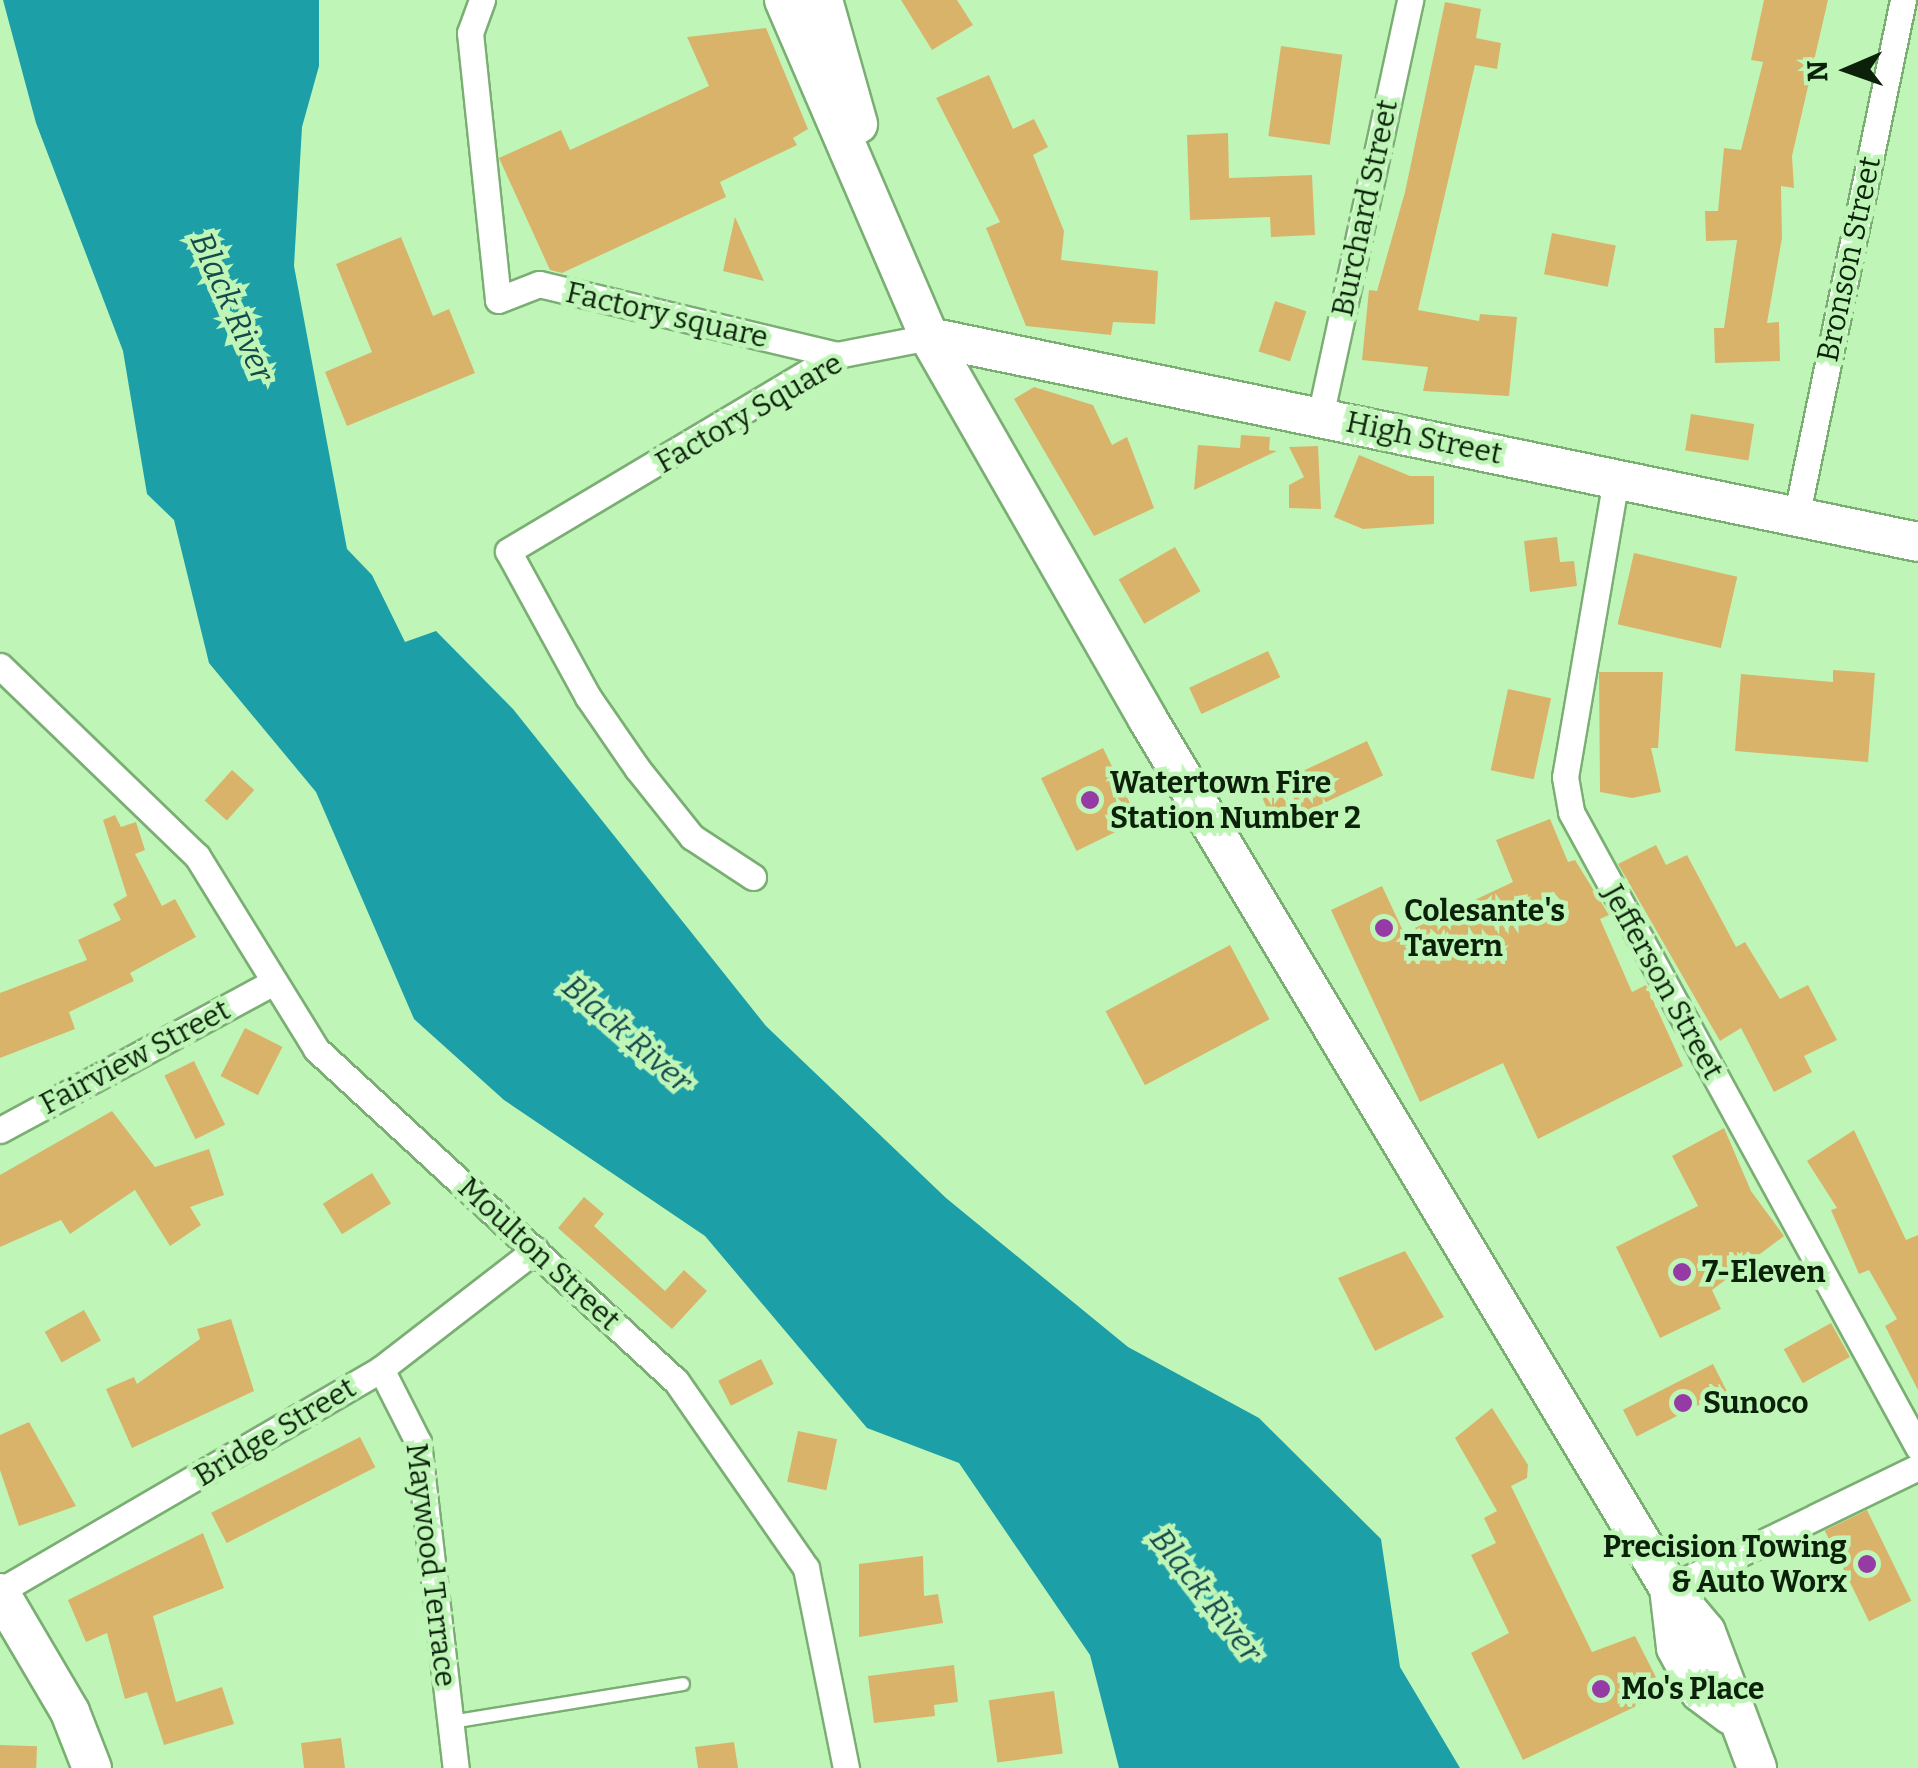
<!DOCTYPE html>
<style>
body{margin:0}
#map{position:relative;width:1918px;height:1768px;overflow:hidden;background:#bff6b8;font-family:Bitter,serif}
div>[style]{position:absolute}
[style*='--x']{left:calc(var(--x)*1px);top:calc(var(--y)*1px);width:calc(var(--w)*1px);rotate:calc(var(--a)*1deg)}
.water>*{inset:0;background:#1c9fa7}
.building>*{inset:0;background:#dab36b;transform-origin:0 0}
.roads{filter:drop-shadow(2px 0 #7aae73) drop-shadow(-2px 0 #7aae73) drop-shadow(0 2px #7aae73) drop-shadow(0 -2px #7aae73)}
.lane>*{height:12px;margin:-6px;padding:0 6px;transform-origin:6px;border-radius:6px;background:#fff}
.street>*{height:25px;margin:-12.5px;padding:0 12.5px;transform-origin:12.5px;border-radius:12.5px;background:#fff}
.secondary>*{height:38px;margin:-19px;padding:0 19px;transform-origin:19px;border-radius:19px;background:#fff}
.dots>*{width:28px;height:28px;translate:-50% -50%;box-sizing:border-box;border:5px solid #bff6b8;border-radius:50%}
span{translate:-50% -50%;white-space:nowrap;text-align:center;line-height:1.15;-webkit-text-stroke:9px #bff6b8;paint-order:stroke}
.street-label{font-size:30px;color:#0c210a}
.poi-label{font-size:30px;color:#0c210a;font-weight:700}
.left{translate:0 -50%;text-align:left}
.right{translate:-100% -50%;text-align:right}
.water-label{font-size:32px;color:#16494d;font-style:italic}
.north{position:absolute;left:1798px;top:20px;width:100px;height:100px;-webkit-text-stroke:8px #bff6b8;paint-order:stroke;rotate:268deg;font-size:28px;font-weight:700;line-height:40px;text-align:center;color:#0c210a}
.north::after{content:'';display:block;margin:auto;width:35px;height:45px;background:#0c210a;clip-path:polygon(50% 0,100% 100%,50% 72%,0 100%)}
</style>
<div id="map">
<div class="water">
<i style="clip-path:polygon(3px 0,319px 0,319px 66px,302px 127px,294px 266px,347px 549px,372px 575px,405px 642px,436px 631px,513px 709px,766px 1026px,946px 1198px,1128px 1347px,1259px 1418px,1381px 1539px,1400px 1667px,1460px 1768px,1119px 1768px,1090px 1655px,959px 1463px,867px 1428px,705px 1236px,504px 1100px,414px 1019px,316px 792px,209px 663px,174px 520px,147px 494px,123px 351px,36px 123px)"></i>
</div>
<div class="building">
<i style="clip-path:polygon(901px 0,957px 0,973px 25px,932px 50px)"></i>
<i style="clip-path:polygon(1764px 0,1828px 0,1792px 156px,1794px 188px,1781px 186px,1782px 238px,1767px 323px,1779px 322px,1780px 361px,1715px 363px,1714px 328px,1724px 328px,1737px 240px,1706px 241px,1705px 211px,1718px 211px,1724px 148px,1741px 150px,1763px 62px,1751px 60px)"></i>
<i style="clip-path:polygon(1445px 2px,1481px 9px,1476px 38px,1501px 43px,1497px 69px,1475px 65px,1418px 310px,1479px 321px,1480px 314px,1517px 317px,1509px 396px,1423px 391px,1428px 367px,1362px 360px,1369px 290px,1377px 291px,1405px 192px)"></i>
<i style="clip-path:polygon(766px 28px,808px 129px,793px 138px,797px 145px,720px 182px,726px 197px,562px 273px,550px 270px,499px 158px,561px 130px,570px 150px,709px 86px,687px 37px)"></i>
<i style="left:1281px;top:46px;width:62px;height:91px;rotate:8deg"></i>
<i style="clip-path:polygon(989px 75px,1013px 129px,1034px 119px,1048px 147px,1033px 155px,1064px 231px,1061px 260px,1158px 271px,1155px 324px,1113px 322px,1111px 335px,1026px 326px,986px 228px,1000px 222px,936px 98px)"></i>
<i style="clip-path:polygon(1228px 133px,1229px 178px,1312px 175px,1315px 235px,1271px 237px,1270px 217px,1190px 220px,1187px 135px)"></i>
<i style="clip-path:polygon(735px 217px,764px 281px,723px 271px)"></i>
<i style="left:1552px;top:233px;width:65px;height:42px;rotate:11deg"></i>
<i style="clip-path:polygon(401px 237px,433px 316px,449px 309px,475px 373px,347px 426px,325px 372px,372px 352px,336px 264px)"></i>
<i style="left:1275px;top:301px;width:33px;height:53px;rotate:18deg"></i>
<i style="clip-path:polygon(1034px 387px,1093px 405px,1112px 445px,1127px 437px,1154px 508px,1094px 536px,1014px 399px)"></i>
<i style="left:1691px;top:414px;width:64px;height:37px;rotate:9deg"></i>
<i style="clip-path:polygon(1241px 435px,1270px 437px,1269px 450px,1277px 451px,1194px 490px,1198px 445px,1240px 448px)"></i>
<i style="clip-path:polygon(1318px 446px,1321px 509px,1289px 508px,1289px 485px,1304px 477px,1289px 447px)"></i>
<i style="clip-path:polygon(1359px 455px,1410px 476px,1434px 476px,1434px 524px,1363px 529px,1334px 517px)"></i>
<i style="clip-path:polygon(1557px 537px,1560px 562px,1574px 561px,1577px 586px,1530px 592px,1524px 541px)"></i>
<i style="left:1175px;top:547px;width:51px;height:65px;rotate:60deg"></i>
<i style="left:1634px;top:553px;width:106px;height:73px;rotate:13deg"></i>
<i style="left:1268px;top:651px;width:29px;height:87px;rotate:65deg"></i>
<i style="clip-path:polygon(1833px 670px,1875px 673px,1868px 762px,1735px 751px,1741px 674px,1833px 682px)"></i>
<i style="clip-path:polygon(1599px 672px,1663px 672px,1658px 748px,1651px 748px,1661px 792px,1632px 798px,1600px 792px)"></i>
<i style="left:1508px;top:689px;width:44px;height:83px;rotate:12deg"></i>
<i style="left:1367px;top:741px;width:38px;height:119px;rotate:65deg"></i>
<i style="left:1103px;top:748px;width:81px;height:69px;rotate:64deg"></i>
<i style="left:232px;top:770px;width:30px;height:41px;rotate:42deg"></i>
<i style="clip-path:polygon(115px 815px,121px 827px,136px 822px,145px 850px,135px 854px,162px 906px,175px 899px,196px 937px,130px 973px,134px 981px,69px 1012px,75px 1029px,0 1058px,0 993px,87px 960px,78px 940px,121px 920px,113px 904px,127px 896px,103px 820px)"></i>
<i style="clip-path:polygon(1550px 819px,1568px 862px,1575px 860px,1609px 915px,1600px 919px,1632px 992px,1646px 985px,1683px 1066px,1538px 1139px,1503px 1063px,1420px 1102px,1331px 910px,1382px 886px,1404px 933px,1513px 882px,1496px 840px)"></i>
<i style="clip-path:polygon(1656px 845px,1666px 865px,1687px 855px,1736px 947px,1745px 942px,1780px 999px,1808px 985px,1837px 1040px,1804px 1056px,1812px 1072px,1774px 1092px,1741px 1028px,1720px 1041px,1618px 864px)"></i>
<i style="left:1230px;top:945px;width:84px;height:141px;rotate:62deg"></i>
<i style="left:245px;top:1028px;width:42px;height:54px;rotate:27deg"></i>
<i style="left:194px;top:1061px;width:71px;height:33px;rotate:64deg"></i>
<i style="clip-path:polygon(112px 1111px,155px 1167px,209px 1149px,224px 1195px,190px 1207px,201px 1225px,170px 1246px,135px 1190px,70px 1234px,61px 1220px,0 1247px,0 1175px)"></i>
<i style="clip-path:polygon(1724px 1128px,1751px 1191px,1784px 1236px,1712px 1290px,1721px 1309px,1660px 1338px,1616px 1247px,1698px 1206px,1672px 1156px)"></i>
<i style="clip-path:polygon(1854px 1130px,1906px 1240px,1918px 1235px,1918px 1390px,1885px 1326px,1897px 1319px,1869px 1270px,1859px 1274px,1831px 1210px,1837px 1208px,1807px 1161px)"></i>
<i style="left:372px;top:1173px;width:36px;height:58px;rotate:58deg"></i>
<i style="clip-path:polygon(584px 1197px,604px 1214px,594px 1226px,665px 1291px,684px 1270px,707px 1291px,672px 1329px,558px 1228px)"></i>
<i style="clip-path:polygon(1405px 1251px,1444px 1317px,1375px 1351px,1338px 1278px)"></i>
<i style="left:84px;top:1310px;width:35px;height:45px;rotate:61deg"></i>
<i style="clip-path:polygon(231px 1319px,254px 1391px,132px 1448px,106px 1389px,134px 1377px,137px 1384px,200px 1339px,197px 1329px)"></i>
<i style="left:1831px;top:1323px;width:39px;height:54px;rotate:61deg"></i>
<i style="left:761px;top:1359px;width:28px;height:48px;rotate:63deg"></i>
<i style="left:1713px;top:1364px;width:30px;height:101px;rotate:63deg"></i>
<i style="clip-path:polygon(1492px 1408px,1528px 1465px,1527px 1478px,1511px 1486px,1592px 1652px,1635px 1636px,1664px 1693px,1523px 1760px,1471px 1653px,1509px 1633px,1471px 1555px,1496px 1543px,1484px 1518px,1497px 1511px,1455px 1438px)"></i>
<i style="clip-path:polygon(29px 1422px,76px 1506px,19px 1526px,0 1470px,0 1435px)"></i>
<i style="left:798px;top:1431px;width:40px;height:52px;rotate:12deg"></i>
<i style="left:360px;top:1437px;width:34px;height:167px;rotate:63deg"></i>
<i style="left:1867px;top:1510px;width:101px;height:47px;rotate:64deg"></i>
<i style="clip-path:polygon(203px 1533px,224px 1588px,153px 1616px,176px 1702px,222px 1687px,234px 1724px,164px 1745px,147px 1692px,125px 1699px,107px 1633px,86px 1642px,68px 1600px)"></i>
<i style="clip-path:polygon(923px 1556px,924px 1596px,938px 1594px,943px 1623px,859px 1637px,859px 1564px)"></i>
<i style="clip-path:polygon(954px 1665px,958px 1702px,934px 1705px,935px 1716px,874px 1723px,868px 1676px)"></i>
<i style="left:1054px;top:1691px;width:63px;height:66px;rotate:82deg"></i>
<i style="clip-path:polygon(341px 1738px,345px 1768px,304px 1768px,301px 1743px)"></i>
<i style="clip-path:polygon(734px 1742px,738px 1768px,698px 1768px,695px 1747px)"></i>
<i style="left:0;top:1745px;width:37px;height:23px;rotate:2deg"></i>
</div>
<div class="roads">
<div class="lane">
<i style="--x:451;--y:1722;--w:235;--a:-9.3"></i>
</div>
<div class="street">
<i style="--x:482;--y:0;--w:35;--a:110"></i>
<i style="--x:470;--y:33;--w:268;--a:84"></i>
<i style="--x:498;--y:300;--w:44;--a:-21.3"></i>
<i style="--x:539;--y:284;--w:306;--a:13.4"></i>
<i style="--x:1320;--y:417;--w:427;--a:-77.8"></i>
<i style="--x:1616;--y:479;--w:302;--a:99.7"></i>
<i style="--x:1565;--y:777;--w:36;--a:80"></i>
<i style="--x:1571;--y:812;--w:724;--a:61.35"></i>
<i style="--x:1796;--y:518;--w:529;--a:-78.33"></i>
<i style="--x:0;--y:666;--w:274;--a:44"></i>
<i style="--x:197;--y:856;--w:227;--a:58.3"></i>
<i style="--x:316;--y:1049;--w:490;--a:42.7"></i>
<i style="--x:676;--y:1381;--w:228;--a:55.2"></i>
<i style="--x:806;--y:1568;--w:204;--a:78.7"></i>
<i style="--x:753;--y:877;--w:73;--a:-146.7"></i>
<i style="--x:692;--y:837;--w:88;--a:-128.6"></i>
<i style="--x:637;--y:768;--w:86;--a:-124.6"></i>
<i style="--x:588;--y:697;--w:166;--a:-118.7"></i>
<i style="--x:508;--y:551;--w:383;--a:-30.8"></i>
<i style="--x:837;--y:355;--w:94;--a:-11.1"></i>
<i style="--x:0;--y:1130;--w:307;--a:-28.4"></i>
<i style="--x:381;--y:1369;--w:82;--a:63.1"></i>
<i style="--x:418;--y:1442;--w:328;--a:83.4"></i>
<i style="--x:1669;--y:1588;--w:277;--a:-25.9"></i>
<i style="--x:0;--y:1591;--w:441;--a:-30.2"></i>
<i style="--x:381;--y:1369;--w:195;--a:-37.7"></i>
</div>
<div class="secondary">
<i style="--x:784;--y:0;--w:367;--a:66.7"></i>
<i style="--x:929;--y:337;--w:439;--a:60.2"></i>
<i style="--x:1147;--y:718;--w:1015;--a:59.04"></i>
<i style="--x:1669;--y:1588;--w:57;--a:49.9"></i>
<i style="--x:1706;--y:1632;--w:145;--a:69.4"></i>
<i style="--x:823;--y:0;--w:129;--a:74.2"></i>
<i style="--x:929;--y:337;--w:1010;--a:11.71"></i>
<i style="--x:1669;--y:1588;--w:60;--a:83.3"></i>
<i style="--x:1676;--y:1648;--w:50;--a:61.4"></i>
<i style="--x:1700;--y:1692;--w:38;--a:37"></i>
<i style="--x:0;--y:1593;--w:138;--a:59.5"></i>
<i style="--x:70;--y:1712;--w:60;--a:68.6"></i>
</div>
</div>
<div class="dots">
<i style="left:1090px;top:800px;background:#963ba6"></i>
<i style="left:1384px;top:928px;background:#963ba6"></i>
<i style="left:1682px;top:1272px;background:#963ba6"></i>
<i style="left:1683px;top:1403px;background:#963ba6"></i>
<i style="left:1867px;top:1564px;background:#963ba6"></i>
<i style="left:1601px;top:1689px;background:#963ba6"></i>
</div>
<div class="street-label">
<span style="left:1365px;top:208px;rotate:-78deg">Burchard Street</span>
<span style="left:1849px;top:259px;rotate:-78deg">Bronson Street</span>
<span style="left:667px;top:315px;rotate:13deg">Factory square</span>
<span style="left:749px;top:413px;rotate:-30deg">Factory Square</span>
<span style="left:1424px;top:438px;rotate:12deg">High Street</span>
<span style="left:1663px;top:982px;rotate:61deg">Jefferson Street</span>
<span style="left:135px;top:1057px;rotate:-28deg">Fairview Street</span>
<span style="left:539px;top:1254px;rotate:43deg">Moulton Street</span>
<span style="left:275px;top:1432px;rotate:-31deg">Bridge Street</span>
<span style="left:431px;top:1565px;rotate:83deg">Maywood Terrace</span>
</div>
<div class="poi-label">
<span class="left" style="left:1110px;top:800px">Watertown Fire<br>Station Number 2</span>
<span class="left" style="left:1404px;top:928px">Colesante's<br>Tavern</span>
<span class="left" style="left:1702px;top:1272px">7-Eleven</span>
<span class="left" style="left:1703px;top:1403px">Sunoco</span>
<span class="right" style="left:1847px;top:1564px">Precision Towing<br>&amp; Auto Worx</span>
<span class="left" style="left:1621px;top:1689px">Mo's Place</span>
</div>
<div class="water-label">
<span style="left:232px;top:307px;rotate:66deg">Black River</span>
<span style="left:627px;top:1034px;rotate:41deg">Black River</span>
<span style="left:1206px;top:1595px;rotate:52deg">Black River</span>
</div>
<div class="north">N</div>
</div>
